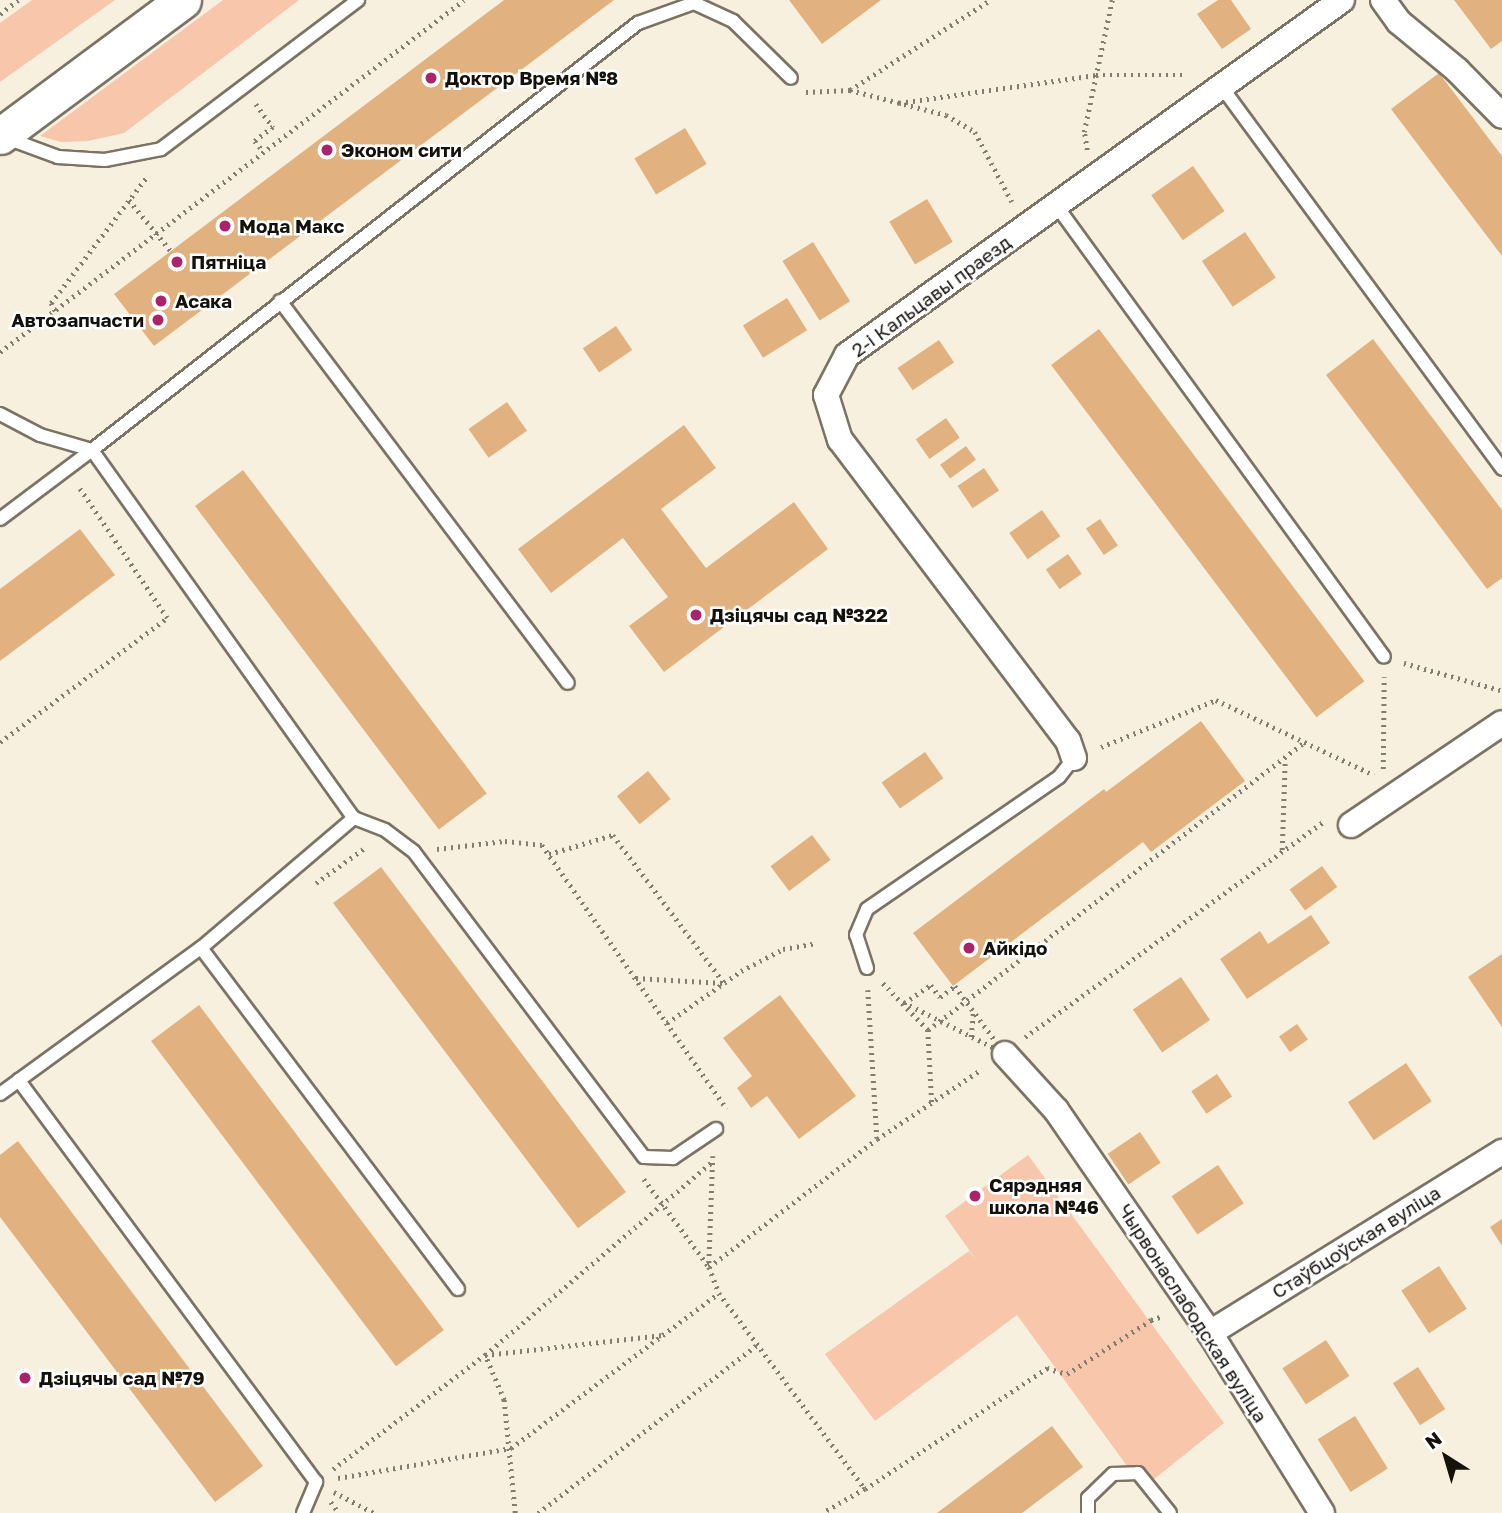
<!DOCTYPE html>
<meta charset="utf-8">
<style>
body{margin:0}
#map{position:relative;width:1502px;height:1513px;overflow:hidden;background:#f8f0de;font-family:"Golos Text",sans-serif}
div>[style]{position:absolute}
[style*='--x']{left:calc(var(--x)*1px);top:calc(var(--y)*1px);width:calc(var(--w)*1px);rotate:calc(var(--a)*1deg)}
.green>*{inset:0;background:#f7c6ab}
.building>*{inset:0;background:#e1b27f;transform-origin:0 0}
.path>*{height:4.5px;margin-top:-2.25px;transform-origin:0;background:repeating-linear-gradient(90deg,#837d71 0 2px,transparent 0 7px)}
.roads{filter:drop-shadow(2px 0 #7b7364) drop-shadow(-2px 0 #7b7364) drop-shadow(0 2px #7b7364) drop-shadow(0 -2px #7b7364)}
.lane>*{height:12px;margin:-6px;padding:0 6px;transform-origin:6px;border-radius:6px;background:#fff}
.street>*{height:24px;margin:-12px;padding:0 12px;transform-origin:12px;border-radius:12px;background:#fff}
.secondary>*{height:35px;margin:-17.5px;padding:0 17.5px;transform-origin:17.5px;border-radius:17.5px;background:#fff}
.dots>*{width:19px;height:19px;translate:-50% -50%;box-sizing:border-box;border:4px solid #fff;border-radius:50%}
span{translate:-50% -50%;white-space:nowrap;text-align:center;line-height:1.15;-webkit-text-stroke:5px #fff;paint-order:stroke}
.poi-label{font-size:19px;color:#15120c;font-weight:700}
.left{translate:0 -50%;text-align:left}
.right{translate:-100% -50%;text-align:right}
.street-label{font-size:19px;color:#15120c}
.north{position:absolute;left:1411px;top:1422px;width:70px;height:70px;-webkit-text-stroke:5px #fff;paint-order:stroke;rotate:323deg;font-size:19px;font-weight:700;line-height:28px;text-align:center;color:#15120c}
.north::after{content:'';display:block;margin:auto;width:24px;height:32px;background:#15120c;clip-path:polygon(50% 0,100% 100%,50% 72%,0 100%)}
</style>
<div id="map">
<div class="green">
<i style="clip-path:polygon(32px 0,115px 0,0 82px,0 23px)"></i>
<i style="clip-path:polygon(223px 0,299px 0,124px 133px,88px 141px,61px 142px,40px 136px)"></i>
<i style="clip-path:polygon(1028px 1155px,1224px 1423px,1143px 1488px,1017px 1315px,875px 1421px,825px 1354px,969px 1251px,977px 1261px,945px 1216px)"></i>
</div>
<div class="building">
<i style="clip-path:polygon(504px 0,614px 0,154px 346px,114px 294px)"></i>
<i style="clip-path:polygon(789px 0,881px 0,822px 44px)"></i>
<i style="clip-path:polygon(1218px 0,1231px 0,1251px 29px,1222px 49px,1197px 14px)"></i>
<i style="clip-path:polygon(1454px 0,1502px 0,1502px 41px,1491px 49px)"></i>
<i style="clip-path:polygon(1439px 73px,1502px 156px,1502px 256px,1391px 109px)"></i>
<i style="left:685px;top:128px;width:42px;height:59px;rotate:59deg"></i>
<i style="left:1193px;top:166px;width:55px;height:51px;rotate:55deg"></i>
<i style="left:927px;top:199px;width:50px;height:44px;rotate:59deg"></i>
<i style="left:1245px;top:232px;width:55px;height:52px;rotate:56deg"></i>
<i style="left:813px;top:242px;width:70px;height:36px;rotate:58deg"></i>
<i style="left:787px;top:298px;width:38px;height:52px;rotate:58deg"></i>
<i style="left:616px;top:326px;width:29px;height:40px;rotate:56deg"></i>
<i style="left:1099px;top:329px;width:441px;height:60px;rotate:53deg"></i>
<i style="clip-path:polygon(1373px 339px,1502px 510px,1502px 578px,1487px 589px,1326px 375px)"></i>
<i style="left:939px;top:340px;width:27px;height:50px;rotate:56deg"></i>
<i style="left:507px;top:402px;width:35px;height:47px;rotate:55deg"></i>
<i style="left:946px;top:418px;width:24px;height:37px;rotate:55deg"></i>
<i style="clip-path:polygon(684px 425px,716px 468px,661px 509px,706px 568px,794px 502px,828px 549px,664px 672px,629px 626px,668px 597px,623px 538px,551px 593px,518px 549px)"></i>
<i style="left:966px;top:446px;width:17px;height:32px;rotate:54deg"></i>
<i style="left:984px;top:468px;width:27px;height:32px;rotate:56deg"></i>
<i style="left:243px;top:470px;width:405px;height:60px;rotate:53deg"></i>
<i style="left:1042px;top:510px;width:32px;height:40px;rotate:55deg"></i>
<i style="left:1100px;top:519px;width:32px;height:17px;rotate:56deg"></i>
<i style="clip-path:polygon(80px 529px,115px 575px,0 661px,0 589px)"></i>
<i style="left:1068px;top:554px;width:24px;height:27px;rotate:55deg"></i>
<i style="clip-path:polygon(1201px 721px,1245px 781px,1151px 852px,1143px 842px,953px 986px,913px 933px,1104px 789px,1106px 792px)"></i>
<i style="left:925px;top:752px;width:32px;height:53px;rotate:55deg"></i>
<i style="left:648px;top:771px;width:36px;height:40px;rotate:51deg"></i>
<i style="left:812px;top:835px;width:31px;height:52px;rotate:53deg"></i>
<i style="left:1322px;top:866px;width:26px;height:40px;rotate:54deg"></i>
<i style="left:381px;top:867px;width:407px;height:60px;rotate:53deg"></i>
<i style="clip-path:polygon(1311px 915px,1330px 943px,1247px 999px,1220px 959px,1260px 931px,1268px 944px)"></i>
<i style="clip-path:polygon(1502px 954px,1502px 1027px,1468px 977px)"></i>
<i style="left:1181px;top:977px;width:52px;height:58px;rotate:56deg"></i>
<i style="clip-path:polygon(780px 995px,856px 1096px,799px 1139px,767px 1096px,751px 1108px,737px 1088px,752px 1076px,723px 1038px)"></i>
<i style="left:199px;top:1005px;width:407px;height:60px;rotate:53deg"></i>
<i style="left:1297px;top:1024px;width:19px;height:22px;rotate:55deg"></i>
<i style="left:1406px;top:1063px;width:46px;height:70px;rotate:56deg"></i>
<i style="left:1217px;top:1074px;width:27px;height:31px;rotate:56deg"></i>
<i style="left:1140px;top:1132px;width:37px;height:39px;rotate:56deg"></i>
<i style="clip-path:polygon(18px 1141px,263px 1466px,215px 1502px,0 1217px,0 1155px)"></i>
<i style="left:1218px;top:1165px;width:46px;height:56px;rotate:56deg"></i>
<i style="clip-path:polygon(1502px 1219px,1502px 1246px,1490px 1227px)"></i>
<i style="left:1439px;top:1266px;width:51px;height:45px;rotate:57deg"></i>
<i style="left:1326px;top:1340px;width:43px;height:52px;rotate:57deg"></i>
<i style="left:1418px;top:1367px;width:50px;height:30px;rotate:57deg"></i>
<i style="left:1355px;top:1416px;width:62px;height:44px;rotate:58deg"></i>
<i style="clip-path:polygon(1052px 1426px,1083px 1467px,1022px 1513px,937px 1513px)"></i>
</div>
<div class="path">
<i style="--x:0;--y:14;--w:23;--a:-38"></i>
<i style="--x:850;--y:90;--w:166;--a:-32.7"></i>
<i style="--x:806;--y:92;--w:44;--a:-2.6"></i>
<i style="--x:850;--y:90;--w:99;--a:14.6"></i>
<i style="--x:946;--y:115;--w:34;--a:30"></i>
<i style="--x:975;--y:132;--w:79;--a:62.1"></i>
<i style="--x:899;--y:103;--w:199;--a:-8.1"></i>
<i style="--x:1096;--y:75;--w:90;--a:0"></i>
<i style="--x:256;--y:104;--w:29;--a:54"></i>
<i style="--x:273;--y:127;--w:23;--a:142"></i>
<i style="--x:255;--y:141;--w:14;--a:51"></i>
<i style="--x:1087;--y:150;--w:18;--a:-99"></i>
<i style="--x:1084;--y:132;--w:135;--a:-78"></i>
<i style="--x:129;--y:200;--w:66;--a:50.5"></i>
<i style="--x:55;--y:311;--w:9;--a:-117"></i>
<i style="--x:51;--y:303;--w:161;--a:-52.8"></i>
<i style="--x:0;--y:352;--w:582;--a:-37.18"></i>
<i style="--x:1404;--y:663;--w:100;--a:15.7"></i>
<i style="--x:0;--y:742;--w:208;--a:-36.6"></i>
<i style="--x:167;--y:618;--w:156;--a:-124"></i>
<i style="--x:1101;--y:747;--w:124;--a:-22.2"></i>
<i style="--x:1216;--y:700;--w:175;--a:25.4"></i>
<i style="--x:1383;--y:769;--w:92;--a:-89.4"></i>
<i style="--x:437;--y:849;--w:68;--a:-6.7"></i>
<i style="--x:505;--y:841;--w:37;--a:6"></i>
<i style="--x:542;--y:845;--w:322;--a:55"></i>
<i style="--x:1282;--y:850;--w:90;--a:-88.1"></i>
<i style="--x:549;--y:854;--w:67;--a:-16.5"></i>
<i style="--x:613;--y:835;--w:185;--a:53.1"></i>
<i style="--x:316;--y:883;--w:62;--a:-35.8"></i>
<i style="--x:636;--y:978;--w:87;--a:3.3"></i>
<i style="--x:883;--y:983;--w:65;--a:46.2"></i>
<i style="--x:928;--y:1030;--w:73;--a:86.9"></i>
<i style="--x:931;--y:985;--w:15;--a:53"></i>
<i style="--x:940;--y:997;--w:19;--a:-36"></i>
<i style="--x:955;--y:986;--w:84;--a:53.7"></i>
<i style="--x:1005;--y:1054;--w:113;--a:-153.2"></i>
<i style="--x:904;--y:1003;--w:32;--a:-34"></i>
<i style="--x:868;--y:990;--w:148;--a:86.5"></i>
<i style="--x:667;--y:1023;--w:90;--a:-35.1"></i>
<i style="--x:741;--y:971;--w:47;--a:-27.6"></i>
<i style="--x:783;--y:949;--w:34;--a:-10"></i>
<i style="--x:928;--y:1030;--w:474;--a:-37.4"></i>
<i style="--x:971;--y:1037;--w:24;--a:-85"></i>
<i style="--x:1025;--y:1037;--w:369;--a:-35.8"></i>
<i style="--x:713;--y:1156;--w:111;--a:92.1"></i>
<i style="--x:709;--y:1267;--w:28;--a:69"></i>
<i style="--x:719;--y:1293;--w:244;--a:53.3"></i>
<i style="--x:865;--y:1489;--w:48;--a:150.3"></i>
<i style="--x:644;--y:1179;--w:109;--a:53.5"></i>
<i style="--x:709;--y:1267;--w:211;--a:-37.3"></i>
<i style="--x:877;--y:1139;--w:126;--a:-33.7"></i>
<i style="--x:333;--y:1469;--w:190;--a:-36.9"></i>
<i style="--x:485;--y:1355;--w:179;--a:-6.4"></i>
<i style="--x:338;--y:1478;--w:176;--a:-9.8"></i>
<i style="--x:511;--y:1448;--w:259;--a:-36.7"></i>
<i style="--x:865;--y:1489;--w:219;--a:-33.6"></i>
<i style="--x:1047;--y:1368;--w:21;--a:17"></i>
<i style="--x:1067;--y:1374;--w:100;--a:-32.7"></i>
<i style="--x:1151;--y:1320;--w:13;--a:-18"></i>
<i style="--x:334;--y:1492;--w:45;--a:27.7"></i>
<i style="--x:331;--y:1502;--w:14;--a:54"></i>
<i style="--x:515;--y:1513;--w:114;--a:-95.6"></i>
<i style="--x:504;--y:1400;--w:49;--a:-112.9"></i>
<i style="--x:485;--y:1355;--w:298;--a:-40.4"></i>
<i style="--x:538;--y:1513;--w:275;--a:-37.5"></i>
</div>
<div class="roads">
<div class="lane">
<i style="--x:1221;--y:86;--w:475;--a:53.7"></i>
<i style="--x:4;--y:137;--w:58;--a:20.3"></i>
<i style="--x:58;--y:157;--w:47;--a:3.7"></i>
<i style="--x:105;--y:160;--w:57;--a:-11.1"></i>
<i style="--x:161;--y:149;--w:247;--a:-37.1"></i>
<i style="--x:1056;--y:205;--w:558;--a:54.03"></i>
<i style="--x:280;--y:301;--w:478;--a:53"></i>
<i style="--x:0;--y:414;--w:45;--a:27.7"></i>
<i style="--x:40;--y:435;--w:54;--a:16.1"></i>
<i style="--x:92;--y:450;--w:452;--a:54.6"></i>
<i style="--x:354;--y:818;--w:33;--a:21"></i>
<i style="--x:385;--y:830;--w:36;--a:37"></i>
<i style="--x:414;--y:852;--w:382;--a:53"></i>
<i style="--x:644;--y:1157;--w:29;--a:2"></i>
<i style="--x:673;--y:1158;--w:52;--a:-34"></i>
<i style="--x:0;--y:519;--w:115;--a:-36.9"></i>
<i style="--x:92;--y:450;--w:693;--a:-38.03"></i>
<i style="--x:638;--y:23;--w:59;--a:-19.7"></i>
<i style="--x:694;--y:3;--w:43;--a:24.8"></i>
<i style="--x:733;--y:21;--w:81;--a:44.5"></i>
<i style="--x:201;--y:948;--w:427;--a:53"></i>
<i style="--x:867;--y:968;--w:35;--a:-108"></i>
<i style="--x:856;--y:935;--w:28;--a:-67"></i>
<i style="--x:867;--y:909;--w:233;--a:-34.5"></i>
<i style="--x:1059;--y:777;--w:24;--a:-52"></i>
<i style="--x:0;--y:1094;--w:24;--a:-36"></i>
<i style="--x:303;--y:1513;--w:34;--a:-67"></i>
<i style="--x:316;--y:1482;--w:500;--a:-126.5"></i>
<i style="--x:19;--y:1080;--w:225;--a:-36"></i>
<i style="--x:201;--y:948;--w:201;--a:-40.4"></i>
<i style="--x:1088;--y:1513;--w:15;--a:-90"></i>
<i style="--x:1088;--y:1498;--w:35;--a:-44"></i>
<i style="--x:1113;--y:1474;--w:25;--a:-2"></i>
<i style="--x:1138;--y:1473;--w:51;--a:51.3"></i>
</div>
<div class="street">
<i style="--x:1383;--y:0;--w:27;--a:54"></i>
<i style="--x:1399;--y:22;--w:75;--a:39.6"></i>
<i style="--x:1457;--y:70;--w:64;--a:45.6"></i>
<i style="--x:1074;--y:758;--w:18;--a:-109"></i>
<i style="--x:1068;--y:741;--w:378;--a:-127.1"></i>
<i style="--x:840;--y:440;--w:47;--a:-107.3"></i>
<i style="--x:826;--y:395;--w:45;--a:-62.3"></i>
<i style="--x:847;--y:355;--w:609;--a:-35.65"></i>
<i style="--x:1351;--y:825;--w:182;--a:-34"></i>
<i style="--x:1005;--y:1054;--w:76;--a:47.7"></i>
<i style="--x:1056;--y:1110;--w:271;--a:55.4"></i>
<i style="--x:1210;--y:1333;--w:212;--a:58.1"></i>
<i style="--x:1210;--y:1333;--w:344;--a:-31.8"></i>
</div>
<div class="secondary">
<i style="--x:0;--y:136;--w:228;--a:-36.6"></i>
</div>
</div>
<div class="dots">
<i style="left:431px;top:78px;background:#ab246b"></i>
<i style="left:327px;top:150px;background:#ab246b"></i>
<i style="left:225px;top:226px;background:#ab246b"></i>
<i style="left:177px;top:262px;background:#ab246b"></i>
<i style="left:161px;top:301px;background:#ab246b"></i>
<i style="left:158px;top:320px;background:#ab246b"></i>
<i style="left:696px;top:615px;background:#ab246b"></i>
<i style="left:969px;top:948px;background:#ab246b"></i>
<i style="left:975px;top:1196px;background:#ab246b"></i>
<i style="left:25px;top:1378px;background:#ab246b"></i>
</div>
<div class="poi-label">
<span class="left" style="left:445px;top:78px">Доктор Время №8</span>
<span class="left" style="left:341px;top:150px">Эконом сити</span>
<span class="left" style="left:239px;top:226px">Мода Макс</span>
<span class="left" style="left:191px;top:262px">Пятніца</span>
<span class="left" style="left:175px;top:301px">Асака</span>
<span class="right" style="left:144px;top:320px">Автозапчасти</span>
<span class="left" style="left:710px;top:615px">Дзіцячы сад №322</span>
<span class="left" style="left:983px;top:948px">Айкідо</span>
<span class="left" style="left:989px;top:1196px">Сярэдняя<br>школа №46</span>
<span class="left" style="left:39px;top:1378px">Дзіцячы сад №79</span>
</div>
<div class="street-label">
<span style="left:931px;top:296px;rotate:-36deg">2-і Кальцавы праезд</span>
<span style="left:1356px;top:1242px;rotate:-32deg">Стаўбцоўская вуліца</span>
<span style="left:1193px;top:1313px;rotate:57deg">Чырвонаслабодская вуліца</span>
</div>
<div class="north">N</div>
</div>
